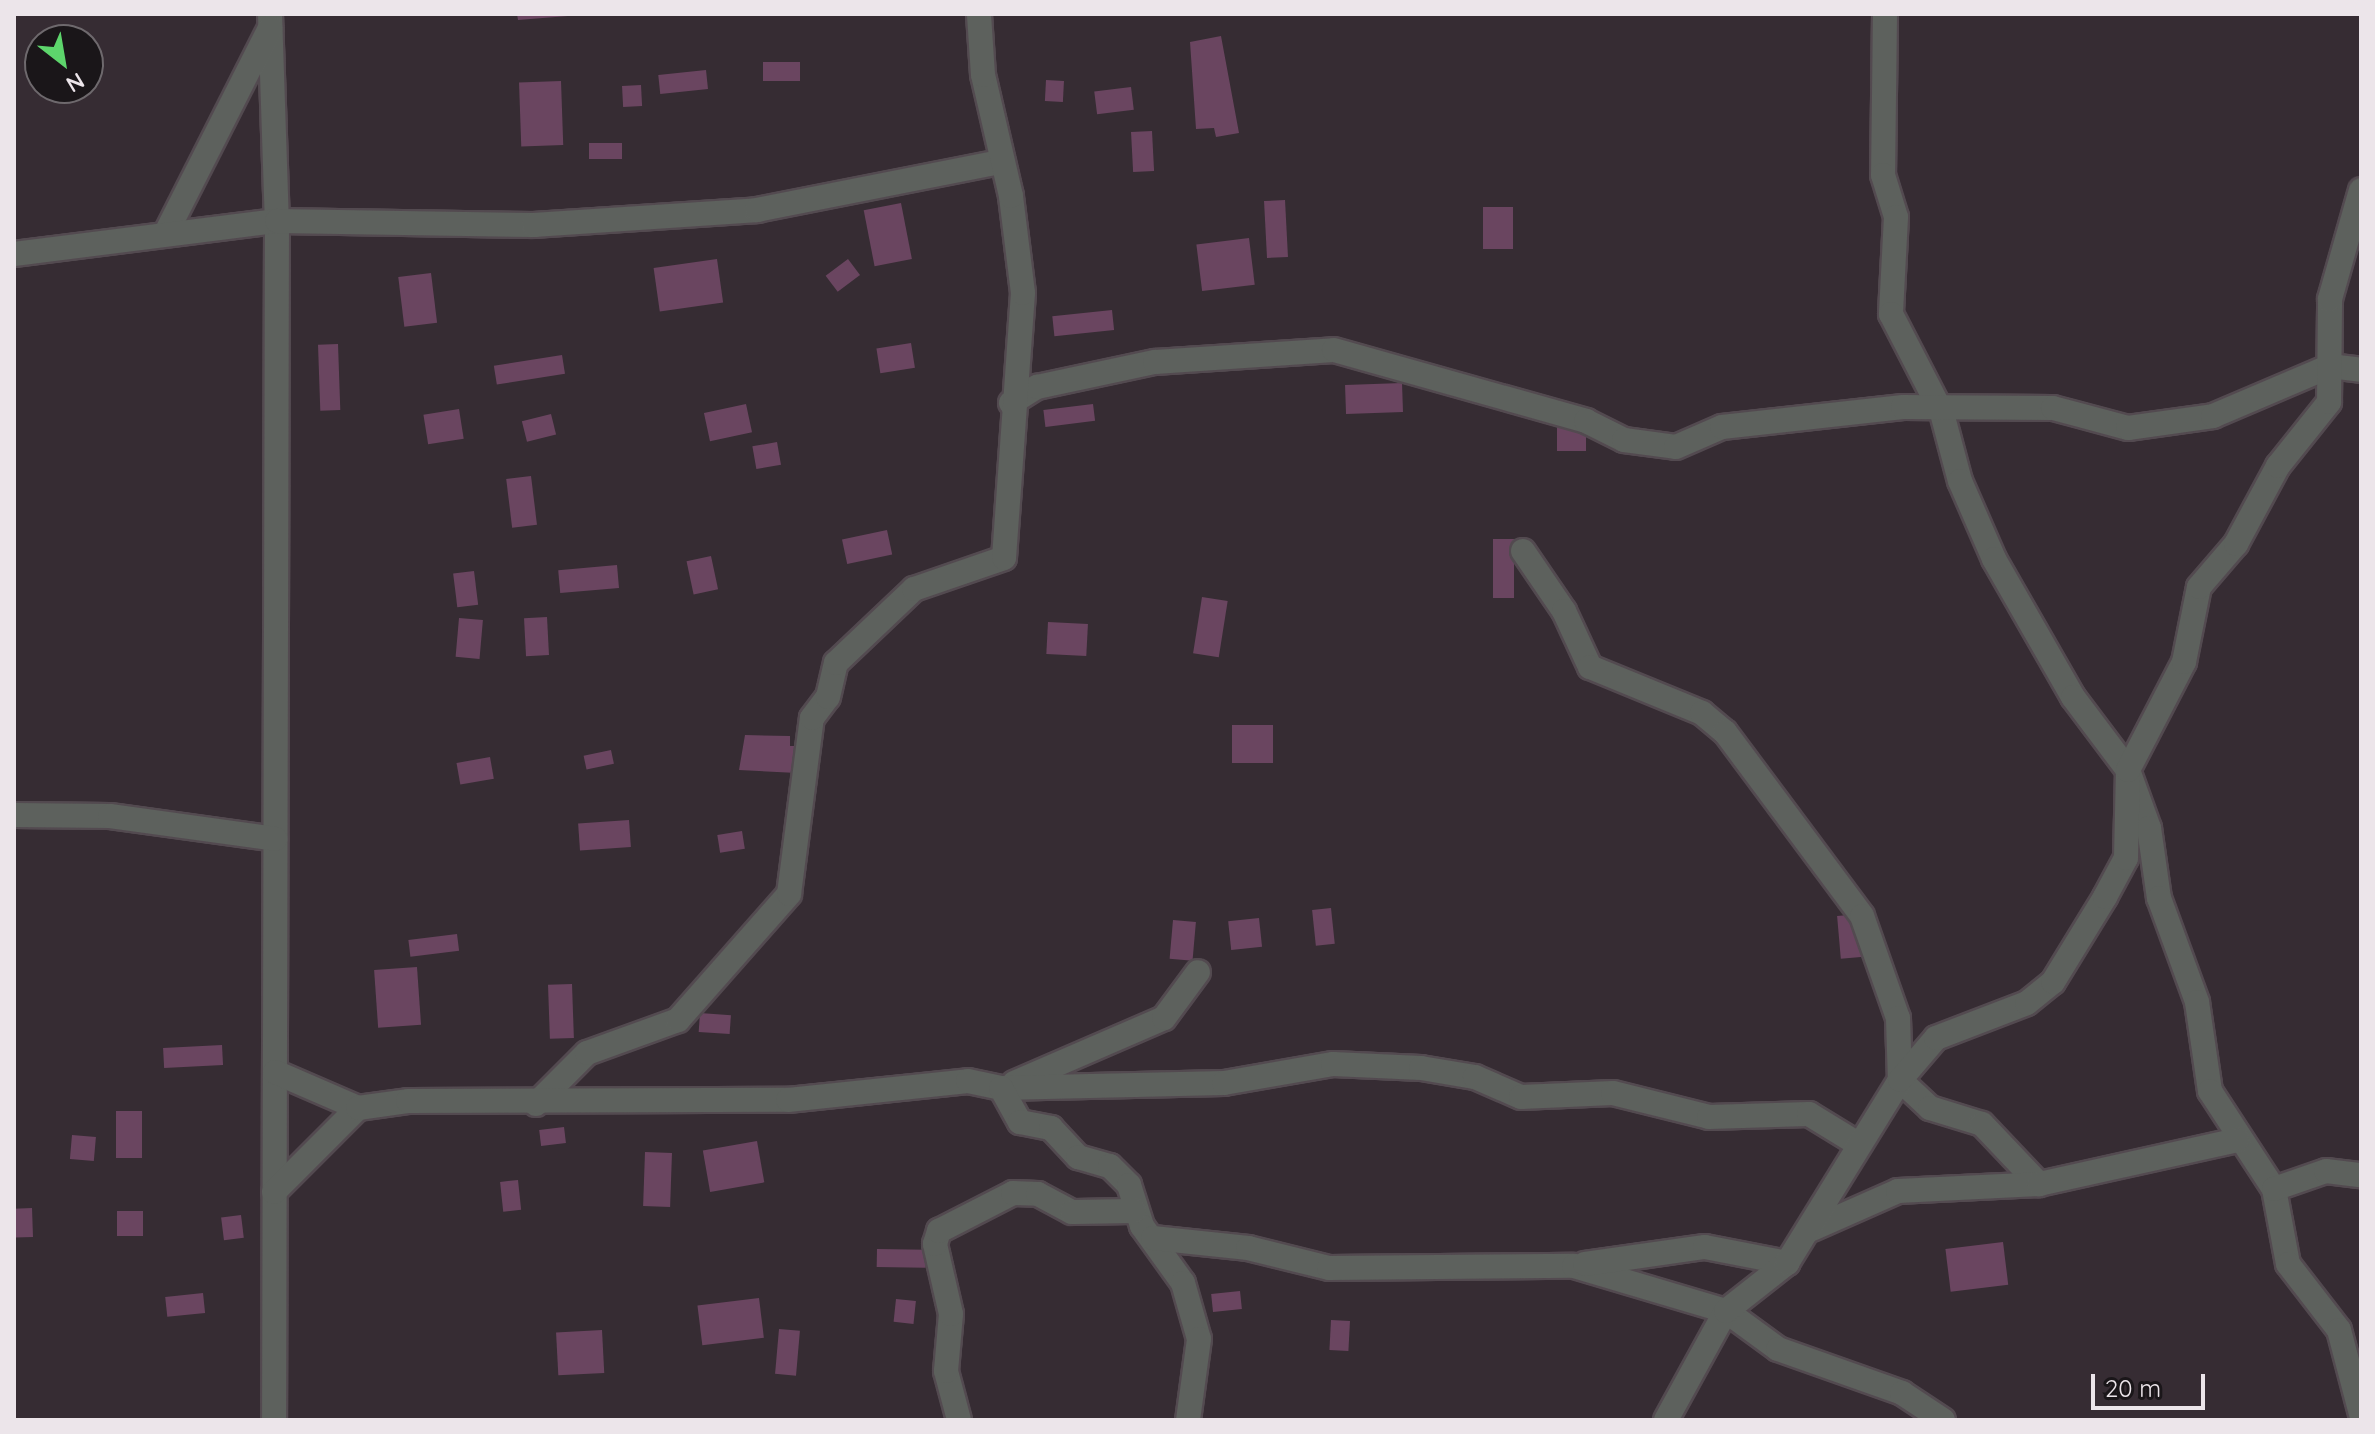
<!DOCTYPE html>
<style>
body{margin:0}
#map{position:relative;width:2375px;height:1434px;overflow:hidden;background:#362c33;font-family:Quicksand,sans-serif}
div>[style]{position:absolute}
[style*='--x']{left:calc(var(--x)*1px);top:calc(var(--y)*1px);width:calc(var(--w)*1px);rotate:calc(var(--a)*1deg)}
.building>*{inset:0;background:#6a4560;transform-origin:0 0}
.roads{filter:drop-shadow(2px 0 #534a50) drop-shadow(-2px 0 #534a50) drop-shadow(0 2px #534a50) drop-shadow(0 -2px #534a50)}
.street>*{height:24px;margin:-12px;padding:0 12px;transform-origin:12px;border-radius:12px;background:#5d615d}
span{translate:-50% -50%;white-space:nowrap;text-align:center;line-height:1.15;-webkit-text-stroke:7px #1a1619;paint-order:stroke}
.frame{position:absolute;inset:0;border:16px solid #ece5ea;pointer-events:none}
.north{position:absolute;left:24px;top:24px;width:80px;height:80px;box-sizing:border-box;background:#1a1619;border:2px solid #6e696d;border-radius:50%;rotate:149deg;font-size:22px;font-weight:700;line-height:32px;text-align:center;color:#ece5ea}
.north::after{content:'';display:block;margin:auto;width:28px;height:36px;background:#5dd56c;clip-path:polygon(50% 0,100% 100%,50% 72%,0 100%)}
.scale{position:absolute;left:2091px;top:1374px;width:114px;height:36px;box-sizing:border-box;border:4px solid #ece5ea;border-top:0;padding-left:10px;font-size:24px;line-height:28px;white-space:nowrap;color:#ece5ea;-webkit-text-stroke:6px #1a1619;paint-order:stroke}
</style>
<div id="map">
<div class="building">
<i style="clip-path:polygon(517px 14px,568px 14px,568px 16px,518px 20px)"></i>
<i style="clip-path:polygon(1221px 36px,1239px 133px,1216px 137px,1214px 128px,1196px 129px,1190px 42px)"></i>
<i style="left:763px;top:62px;width:37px;height:19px"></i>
<i style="left:706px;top:70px;width:19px;height:48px;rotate:84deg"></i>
<i style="left:1046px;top:80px;width:18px;height:21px;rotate:3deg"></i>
<i style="left:561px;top:81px;width:64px;height:42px;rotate:88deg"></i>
<i style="left:641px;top:85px;width:21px;height:19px;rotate:87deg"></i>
<i style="left:1131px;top:87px;width:23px;height:37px;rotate:83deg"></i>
<i style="left:1152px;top:131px;width:40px;height:21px;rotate:87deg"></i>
<i style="left:622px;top:143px;width:16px;height:33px;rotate:90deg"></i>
<i style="left:1285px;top:200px;width:57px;height:21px;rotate:87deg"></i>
<i style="left:901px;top:203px;width:57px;height:38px;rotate:79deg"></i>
<i style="left:1483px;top:207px;width:30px;height:42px"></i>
<i style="left:1249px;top:238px;width:47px;height:53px;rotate:83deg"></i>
<i style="left:717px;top:259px;width:44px;height:64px;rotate:82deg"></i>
<i style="left:848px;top:259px;width:20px;height:28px;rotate:53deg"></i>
<i style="left:431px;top:273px;width:50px;height:33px;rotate:83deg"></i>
<i style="left:1112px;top:310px;width:20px;height:60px;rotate:84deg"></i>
<i style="left:911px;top:343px;width:25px;height:35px;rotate:81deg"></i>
<i style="left:338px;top:344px;width:66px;height:20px;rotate:88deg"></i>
<i style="left:562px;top:355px;width:19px;height:69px;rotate:81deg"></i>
<i style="left:1402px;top:383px;width:29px;height:57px;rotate:88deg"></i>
<i style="left:746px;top:404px;width:29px;height:43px;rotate:78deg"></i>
<i style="left:1093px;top:404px;width:17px;height:50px;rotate:83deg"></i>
<i style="left:459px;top:409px;width:30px;height:36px;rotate:81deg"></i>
<i style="left:551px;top:414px;width:21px;height:30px;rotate:76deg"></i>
<i style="left:1557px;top:424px;width:29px;height:27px"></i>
<i style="left:777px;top:442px;width:23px;height:25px;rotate:80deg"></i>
<i style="left:531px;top:476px;width:49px;height:25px;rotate:83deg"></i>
<i style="left:887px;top:530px;width:25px;height:46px;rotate:78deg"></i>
<i style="left:1493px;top:539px;width:21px;height:59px"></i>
<i style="left:711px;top:556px;width:34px;height:25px;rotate:78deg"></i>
<i style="left:617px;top:565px;width:23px;height:59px;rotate:85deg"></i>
<i style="left:474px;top:571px;width:34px;height:21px;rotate:83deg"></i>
<i style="left:1202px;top:597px;width:26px;height:57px;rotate:9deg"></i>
<i style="left:547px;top:617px;width:38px;height:23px;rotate:87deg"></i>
<i style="left:459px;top:618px;width:24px;height:39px;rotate:5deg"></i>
<i style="left:1048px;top:622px;width:40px;height:32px;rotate:3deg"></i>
<i style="left:1232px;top:725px;width:41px;height:38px"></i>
<i style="clip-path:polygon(745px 735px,790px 736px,790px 746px,798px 746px,797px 773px,739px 770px)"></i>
<i style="left:611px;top:750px;width:14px;height:28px;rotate:78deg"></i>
<i style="left:490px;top:757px;width:22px;height:34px;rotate:80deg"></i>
<i style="left:629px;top:820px;width:27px;height:51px;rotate:86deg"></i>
<i style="left:742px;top:831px;width:18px;height:25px;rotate:81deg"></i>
<i style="left:1331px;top:908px;width:36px;height:19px;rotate:84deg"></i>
<i style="left:1860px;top:914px;width:43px;height:23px;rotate:85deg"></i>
<i style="left:1259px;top:918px;width:29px;height:31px;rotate:84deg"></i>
<i style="left:1173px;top:920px;width:23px;height:39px;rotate:5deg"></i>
<i style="left:457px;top:934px;width:17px;height:49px;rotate:83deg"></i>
<i style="left:417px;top:967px;width:58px;height:43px;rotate:86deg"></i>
<i style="left:572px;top:984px;width:54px;height:24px;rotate:88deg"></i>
<i style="left:700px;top:1013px;width:31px;height:19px;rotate:4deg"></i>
<i style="left:222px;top:1045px;width:20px;height:59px;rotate:87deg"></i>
<i style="left:142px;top:1111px;width:47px;height:26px;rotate:90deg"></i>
<i style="left:564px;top:1127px;width:16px;height:25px;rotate:83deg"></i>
<i style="left:72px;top:1135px;width:24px;height:24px;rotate:5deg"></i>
<i style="left:757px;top:1141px;width:42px;height:55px;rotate:80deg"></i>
<i style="left:645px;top:1152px;width:27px;height:54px;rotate:2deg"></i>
<i style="left:518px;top:1180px;width:30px;height:18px;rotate:84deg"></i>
<i style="left:32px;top:1208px;width:29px;height:18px;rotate:88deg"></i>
<i style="left:117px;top:1211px;width:26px;height:25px"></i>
<i style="left:241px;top:1215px;width:23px;height:20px;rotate:83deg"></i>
<i style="left:2003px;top:1242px;width:43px;height:58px;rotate:83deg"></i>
<i style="left:877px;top:1249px;width:49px;height:18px;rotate:1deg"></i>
<i style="left:1240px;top:1291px;width:18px;height:29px;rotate:84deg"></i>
<i style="left:203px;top:1293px;width:20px;height:38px;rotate:84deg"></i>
<i style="left:759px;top:1298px;width:40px;height:62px;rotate:83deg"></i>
<i style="left:896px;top:1299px;width:20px;height:23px;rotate:6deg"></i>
<i style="left:1331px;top:1320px;width:19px;height:30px;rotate:3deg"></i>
<i style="left:779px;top:1329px;width:21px;height:45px;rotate:5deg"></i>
<i style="left:602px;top:1330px;width:43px;height:46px;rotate:87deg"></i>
</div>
<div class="roads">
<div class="street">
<i style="--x:270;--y:14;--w:207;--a:88.1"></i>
<i style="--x:277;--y:221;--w:1199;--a:90.14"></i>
<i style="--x:1885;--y:14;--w:161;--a:90.7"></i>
<i style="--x:1883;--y:175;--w:44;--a:72.8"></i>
<i style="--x:1896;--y:217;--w:97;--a:93"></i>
<i style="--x:1891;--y:314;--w:111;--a:62.7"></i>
<i style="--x:1942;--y:413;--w:70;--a:75.2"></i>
<i style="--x:1960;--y:481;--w:85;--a:66.4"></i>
<i style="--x:1994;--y:559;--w:159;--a:60.2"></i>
<i style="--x:2073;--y:697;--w:91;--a:53"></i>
<i style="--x:2128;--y:770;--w:62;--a:70.1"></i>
<i style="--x:2149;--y:828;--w:71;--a:81.9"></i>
<i style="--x:2159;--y:898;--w:111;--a:69.9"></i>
<i style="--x:2197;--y:1002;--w:90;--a:81.7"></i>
<i style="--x:2210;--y:1091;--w:117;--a:56.9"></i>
<i style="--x:2274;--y:1189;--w:76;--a:79.4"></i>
<i style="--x:2288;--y:1264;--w:83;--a:52.3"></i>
<i style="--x:2339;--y:1330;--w:87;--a:75.3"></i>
<i style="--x:166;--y:233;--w:230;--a:-63.1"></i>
<i style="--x:14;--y:254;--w:265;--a:-7.2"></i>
<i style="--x:277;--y:221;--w:257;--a:0.9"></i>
<i style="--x:534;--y:225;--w:224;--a:-3.8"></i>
<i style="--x:757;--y:210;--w:247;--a:-11.2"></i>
<i style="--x:1011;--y:403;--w:31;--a:-32"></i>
<i style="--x:1037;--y:387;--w:121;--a:-12"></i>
<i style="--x:1155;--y:362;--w:179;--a:-3.8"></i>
<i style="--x:1334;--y:350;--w:262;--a:15.7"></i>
<i style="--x:1586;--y:421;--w:42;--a:26.6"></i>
<i style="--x:1624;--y:440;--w:52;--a:7.7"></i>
<i style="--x:1676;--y:447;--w:50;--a:-23.5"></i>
<i style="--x:1722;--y:427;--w:182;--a:-6.3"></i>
<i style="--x:1903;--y:407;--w:150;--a:0.4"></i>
<i style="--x:2053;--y:408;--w:78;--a:14.9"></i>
<i style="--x:2128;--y:428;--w:86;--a:-8"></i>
<i style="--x:2213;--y:416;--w:127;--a:-23.1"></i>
<i style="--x:2330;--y:366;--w:31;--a:7"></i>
<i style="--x:1523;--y:551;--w:73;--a:55.7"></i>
<i style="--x:1564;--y:611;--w:62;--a:65.1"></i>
<i style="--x:1590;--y:667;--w:121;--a:22.3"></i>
<i style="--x:1702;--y:713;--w:30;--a:40"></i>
<i style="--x:1725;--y:732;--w:229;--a:53.3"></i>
<i style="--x:1862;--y:916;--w:108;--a:70.6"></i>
<i style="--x:1898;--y:1018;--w:62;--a:88.2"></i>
<i style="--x:1900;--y:1080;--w:41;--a:43"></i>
<i style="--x:1930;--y:1108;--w:54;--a:17.1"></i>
<i style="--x:1982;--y:1124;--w:83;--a:46.5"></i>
<i style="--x:14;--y:815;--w:96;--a:0.6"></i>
<i style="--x:110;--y:816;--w:167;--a:7.9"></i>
<i style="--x:275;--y:1072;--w:90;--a:23.4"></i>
<i style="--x:1014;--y:1083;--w:163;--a:-23.4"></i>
<i style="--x:1164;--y:1018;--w:57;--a:-53.5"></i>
<i style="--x:1001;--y:1088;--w:223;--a:-1.3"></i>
<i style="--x:1224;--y:1083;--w:111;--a:-9.9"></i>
<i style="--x:1333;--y:1064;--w:88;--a:2.6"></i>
<i style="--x:1421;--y:1068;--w:55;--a:9.5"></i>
<i style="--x:1475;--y:1077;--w:50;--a:23.5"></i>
<i style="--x:1521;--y:1097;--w:92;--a:-2.5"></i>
<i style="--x:1613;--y:1093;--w:99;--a:14"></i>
<i style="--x:1709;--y:1117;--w:100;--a:-1.7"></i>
<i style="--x:1809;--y:1114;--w:57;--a:31.5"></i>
<i style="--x:536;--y:1104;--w:72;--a:-45"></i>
<i style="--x:587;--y:1053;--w:97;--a:-19.9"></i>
<i style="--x:678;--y:1020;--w:168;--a:-48.6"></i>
<i style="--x:789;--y:894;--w:177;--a:-82.6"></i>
<i style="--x:812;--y:718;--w:26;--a:-53"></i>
<i style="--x:828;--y:697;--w:35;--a:-77"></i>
<i style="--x:836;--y:663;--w:108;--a:-43.5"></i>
<i style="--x:914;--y:589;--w:95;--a:-19"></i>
<i style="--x:1004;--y:558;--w:266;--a:-85.9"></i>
<i style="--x:1023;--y:293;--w:98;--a:-97.1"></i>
<i style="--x:1011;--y:196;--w:124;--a:-103"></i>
<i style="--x:983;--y:75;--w:61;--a:-93.8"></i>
<i style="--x:2274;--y:1189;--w:55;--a:-19.1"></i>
<i style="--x:2326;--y:1171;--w:35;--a:7"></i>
<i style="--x:274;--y:1192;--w:119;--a:-45"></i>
<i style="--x:358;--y:1108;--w:50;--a:-8"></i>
<i style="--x:408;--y:1101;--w:380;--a:-0.2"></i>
<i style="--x:788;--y:1100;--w:181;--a:-6"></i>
<i style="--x:968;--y:1081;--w:34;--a:12"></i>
<i style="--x:1001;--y:1088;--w:39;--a:61"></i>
<i style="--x:1020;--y:1122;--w:32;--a:11"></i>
<i style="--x:1051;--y:1128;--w:40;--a:47"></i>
<i style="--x:1078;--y:1157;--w:33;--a:16"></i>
<i style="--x:1110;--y:1166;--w:27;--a:45"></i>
<i style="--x:1129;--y:1185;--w:43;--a:72.4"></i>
<i style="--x:1142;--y:1226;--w:70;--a:54.3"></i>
<i style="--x:1183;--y:1283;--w:58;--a:74.1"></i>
<i style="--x:1199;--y:1339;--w:82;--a:97.7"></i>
<i style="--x:1812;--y:1229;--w:94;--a:-23.8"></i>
<i style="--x:1898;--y:1191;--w:141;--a:-2.8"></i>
<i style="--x:2039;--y:1184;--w:203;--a:-12.5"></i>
<i style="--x:1153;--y:1238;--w:96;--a:6"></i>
<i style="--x:1248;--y:1248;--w:83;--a:13.9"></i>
<i style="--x:1329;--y:1268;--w:245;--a:-0.5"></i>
<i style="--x:1574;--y:1266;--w:159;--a:16.5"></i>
<i style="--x:1726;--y:1311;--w:64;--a:36.2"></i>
<i style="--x:1778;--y:1349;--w:132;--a:19.5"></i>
<i style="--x:1902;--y:1393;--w:49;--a:33.4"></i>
<i style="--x:1585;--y:1264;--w:121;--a:-8.1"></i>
<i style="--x:1705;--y:1247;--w:84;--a:11"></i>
<i style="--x:959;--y:1420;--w:51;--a:-104.9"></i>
<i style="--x:946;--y:1371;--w:57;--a:-85"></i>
<i style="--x:951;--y:1314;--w:72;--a:-102.9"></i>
<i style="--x:935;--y:1244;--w:14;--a:-73"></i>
<i style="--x:939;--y:1231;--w:83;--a:-27.2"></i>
<i style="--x:1013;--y:1193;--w:25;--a:2"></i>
<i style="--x:1038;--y:1194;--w:38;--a:28"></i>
<i style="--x:1072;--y:1212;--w:62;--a:-0.9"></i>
<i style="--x:1666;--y:1420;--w:124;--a:-61.2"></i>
<i style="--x:1726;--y:1311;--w:78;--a:-38.2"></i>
<i style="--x:1787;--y:1263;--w:215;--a:-58.3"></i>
<i style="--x:1900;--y:1080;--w:55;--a:-49.4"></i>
<i style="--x:1936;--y:1038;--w:97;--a:-21"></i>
<i style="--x:2027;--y:1003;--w:33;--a:-39"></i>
<i style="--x:2053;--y:982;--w:100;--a:-58.5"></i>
<i style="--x:2105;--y:897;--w:44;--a:-61.7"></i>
<i style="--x:2126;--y:858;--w:88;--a:-88.7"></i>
<i style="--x:2128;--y:770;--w:122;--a:-62.6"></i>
<i style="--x:2184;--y:662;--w:76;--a:-78.7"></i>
<i style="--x:2199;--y:587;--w:57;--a:-49.3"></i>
<i style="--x:2236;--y:544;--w:89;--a:-61.7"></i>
<i style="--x:2278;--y:466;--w:82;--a:-51.4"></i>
<i style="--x:2329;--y:402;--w:103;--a:-89.4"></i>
<i style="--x:2330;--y:299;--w:113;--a:-74.1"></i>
</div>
</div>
<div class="frame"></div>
<div class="north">N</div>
<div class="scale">20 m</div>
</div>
